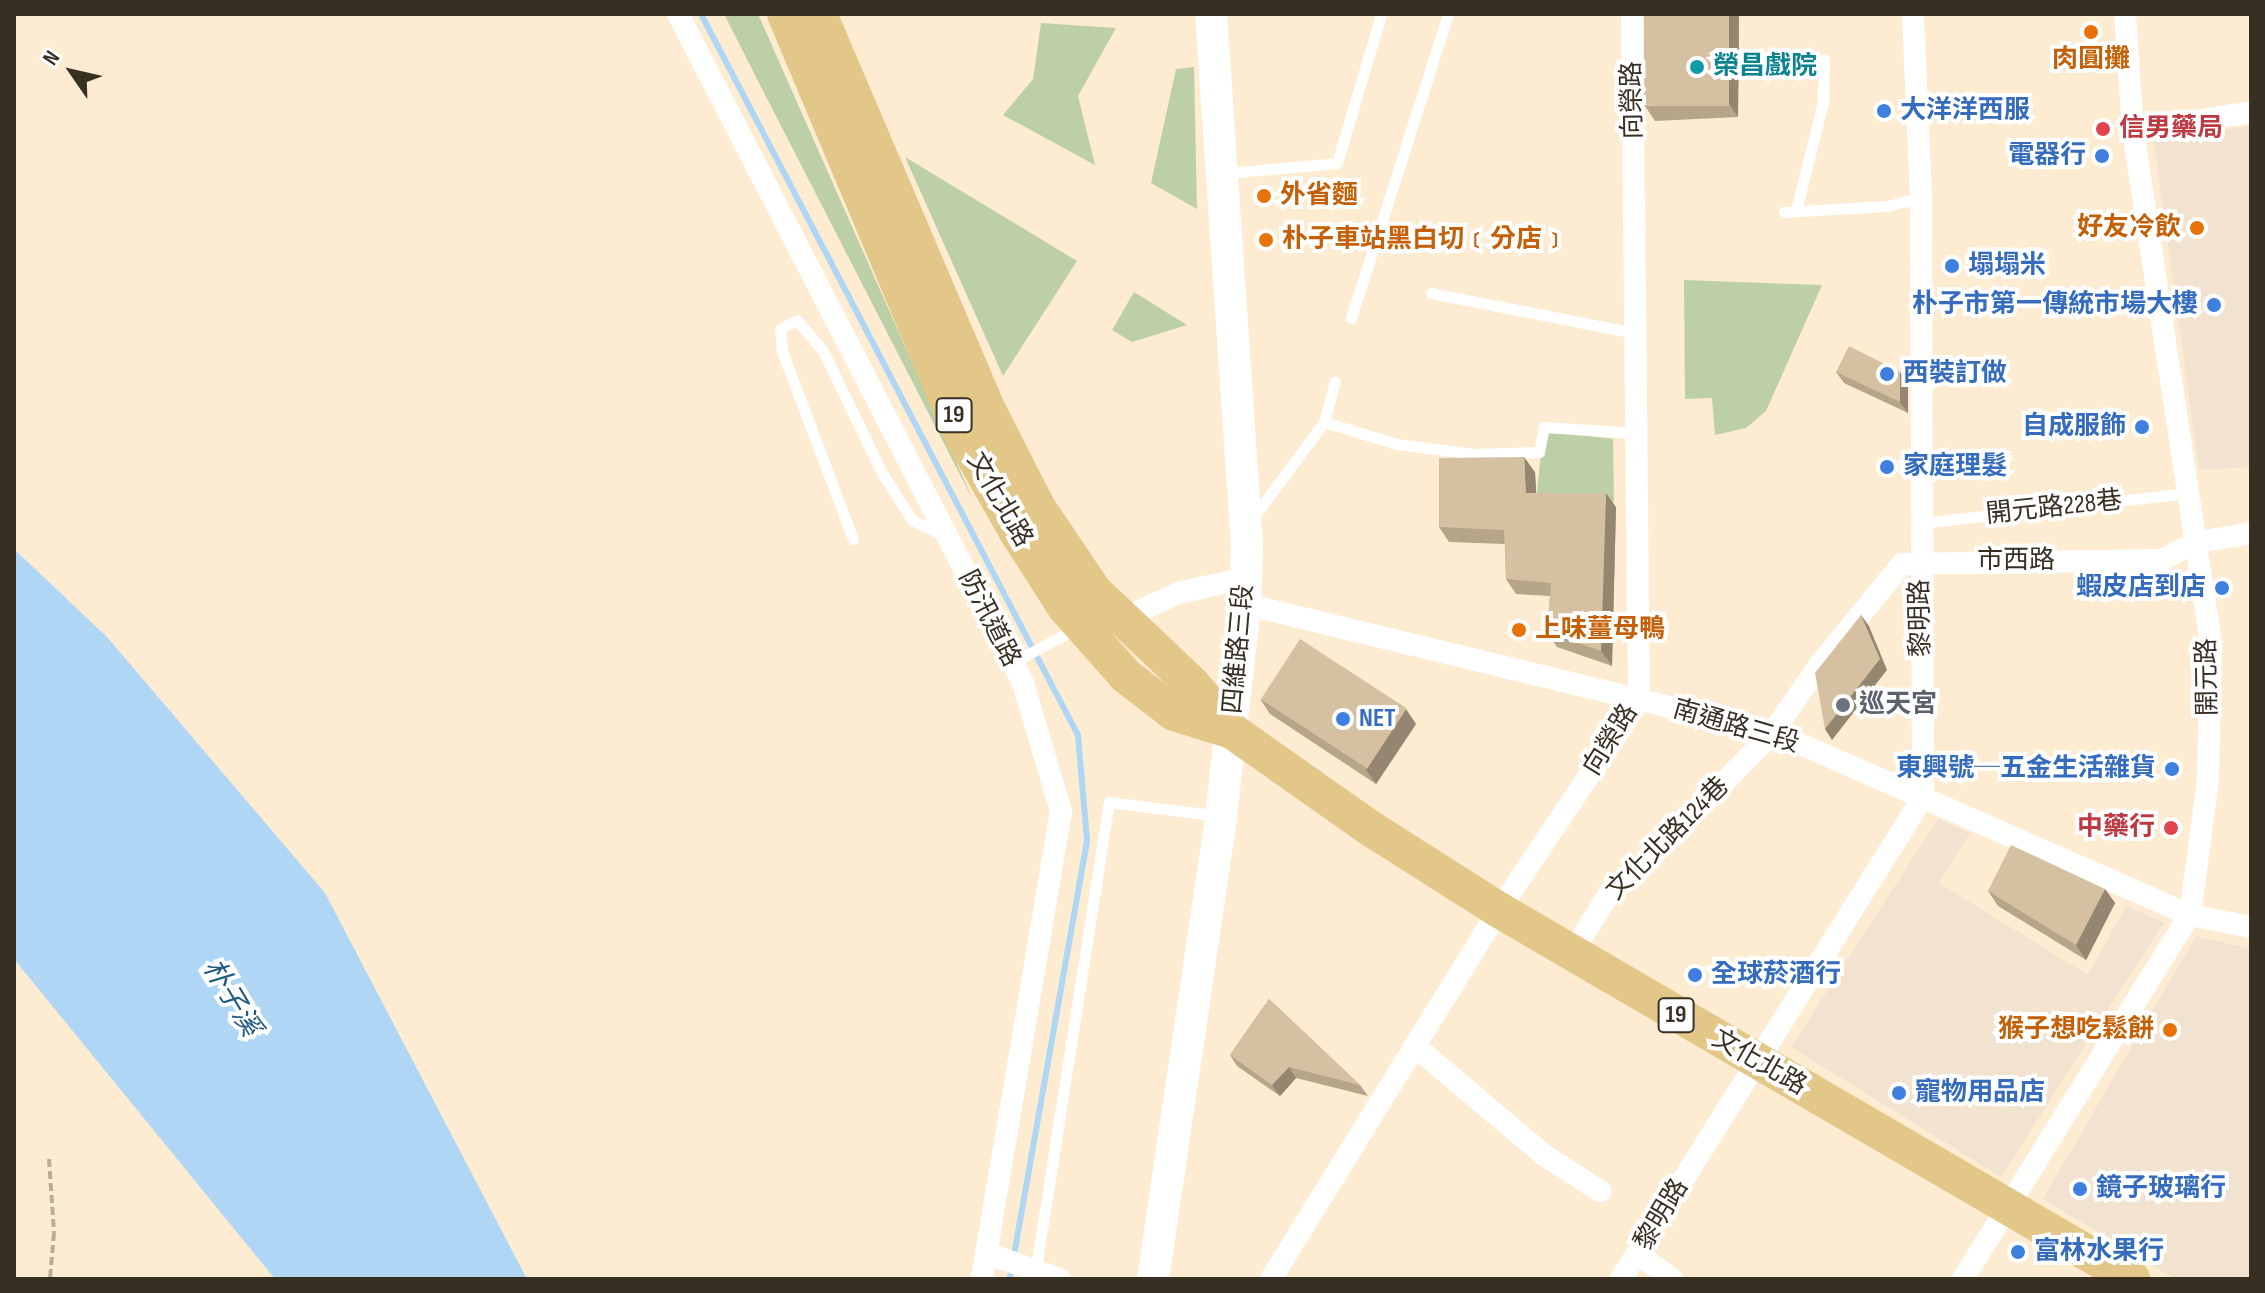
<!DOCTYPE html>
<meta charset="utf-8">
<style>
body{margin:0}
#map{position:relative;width:2265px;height:1293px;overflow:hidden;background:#feecd2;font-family:"Sofia Sans Condensed","Noto Sans TC",sans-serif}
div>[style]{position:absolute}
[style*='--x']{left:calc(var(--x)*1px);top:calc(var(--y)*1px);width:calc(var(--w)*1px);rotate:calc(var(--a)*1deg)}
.commercial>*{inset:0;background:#f2e2d0}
.green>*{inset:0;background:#bdcfa7}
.water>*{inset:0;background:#afd6f5}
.stream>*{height:6px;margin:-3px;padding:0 3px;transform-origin:3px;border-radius:3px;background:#afd6f5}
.path>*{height:4px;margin-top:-2px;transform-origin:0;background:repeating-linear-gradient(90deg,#bbac96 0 8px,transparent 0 12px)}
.lane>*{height:11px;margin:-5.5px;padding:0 5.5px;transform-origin:5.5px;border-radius:5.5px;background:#fff}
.street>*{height:22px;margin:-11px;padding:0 11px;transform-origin:11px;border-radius:11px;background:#fff}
.secondary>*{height:32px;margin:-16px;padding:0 16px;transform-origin:16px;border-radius:16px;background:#fff}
.primary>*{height:36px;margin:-18px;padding:0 18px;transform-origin:18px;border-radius:18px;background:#e3c788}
.wall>*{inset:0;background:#b7a58a}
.shaded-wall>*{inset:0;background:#958671}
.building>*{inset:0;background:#d5c0a1;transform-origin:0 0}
.dots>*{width:22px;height:22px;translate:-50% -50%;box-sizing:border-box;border:4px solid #fff;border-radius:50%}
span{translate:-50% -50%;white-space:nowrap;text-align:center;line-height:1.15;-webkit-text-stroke:8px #fff;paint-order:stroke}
.shield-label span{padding:2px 6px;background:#fff;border:2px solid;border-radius:6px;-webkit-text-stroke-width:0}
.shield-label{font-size:24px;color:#382f23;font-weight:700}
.food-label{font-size:26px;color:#c56008;font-weight:700}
.left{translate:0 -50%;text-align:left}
.right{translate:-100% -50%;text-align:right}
.culture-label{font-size:26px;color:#0d838f;font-weight:700}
.street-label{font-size:26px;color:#382f23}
.shop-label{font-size:26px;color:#366cbe;font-weight:700}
.health-label{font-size:26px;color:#be3a42;font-weight:700}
.worship-label{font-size:26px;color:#5b616d;font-weight:700}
.water-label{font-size:28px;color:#1f5b83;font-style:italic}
.frame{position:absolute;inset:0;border:16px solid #382f23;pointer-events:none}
.north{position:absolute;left:32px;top:32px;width:80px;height:80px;-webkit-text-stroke:6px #fff;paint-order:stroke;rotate:304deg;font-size:22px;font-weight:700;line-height:32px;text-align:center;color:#382f23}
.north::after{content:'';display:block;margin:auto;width:28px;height:36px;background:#382f23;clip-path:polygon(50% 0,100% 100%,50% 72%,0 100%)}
</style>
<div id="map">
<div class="commercial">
<i style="clip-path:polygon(2251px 126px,2251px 467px,2199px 470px,2154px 142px)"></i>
<i style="clip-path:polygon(1938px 819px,1970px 833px,1939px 883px,2088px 975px,2126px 906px,2164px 922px,2001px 1177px,1791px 1047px)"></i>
<i style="clip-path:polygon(2196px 936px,2251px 949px,2251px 1279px,2175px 1279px,2043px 1199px)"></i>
</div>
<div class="green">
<i style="clip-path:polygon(724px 14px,758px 14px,973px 500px,759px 83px)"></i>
<i style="clip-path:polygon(1041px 23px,1116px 28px,1078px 96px,1095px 165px,1003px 115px,1033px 79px)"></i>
<i style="clip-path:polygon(1194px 67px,1197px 209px,1151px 183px,1176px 69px)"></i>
<i style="clip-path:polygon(905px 157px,1077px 261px,1003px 376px)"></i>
<i style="clip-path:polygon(1684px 280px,1822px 285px,1766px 411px,1746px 428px,1715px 435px,1712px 398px,1685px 399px)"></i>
<i style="clip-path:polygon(1134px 292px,1187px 325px,1132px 342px,1112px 330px)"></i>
<i style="clip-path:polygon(1543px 431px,1613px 439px,1614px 502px,1536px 503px)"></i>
</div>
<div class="water">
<i style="clip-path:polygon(14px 549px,107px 637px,325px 893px,527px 1279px,275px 1279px,14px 959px)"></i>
</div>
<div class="stream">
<i style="--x:701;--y:14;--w:814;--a:62.4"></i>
<i style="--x:1078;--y:735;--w:106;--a:85.1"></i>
<i style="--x:1087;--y:841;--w:445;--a:100"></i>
</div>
<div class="path">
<i style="--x:49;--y:1159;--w:74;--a:86.1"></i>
<i style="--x:54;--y:1233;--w:46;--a:95"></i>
</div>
<div class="lane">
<i style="--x:1226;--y:173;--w:111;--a:-5.1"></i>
<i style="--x:1337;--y:163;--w:155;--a:-73.5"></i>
<i style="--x:1796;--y:211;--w:112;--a:-76.1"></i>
<i style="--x:1823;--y:102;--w:43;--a:-88.7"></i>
<i style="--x:1784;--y:212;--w:102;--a:-3.4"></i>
<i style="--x:1886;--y:206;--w:36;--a:-13"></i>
<i style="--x:1431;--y:293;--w:208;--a:11.1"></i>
<i style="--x:1351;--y:318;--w:319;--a:-72.3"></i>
<i style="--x:1324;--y:422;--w:76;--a:16.8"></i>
<i style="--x:1397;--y:444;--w:78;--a:7.4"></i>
<i style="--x:1474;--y:454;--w:65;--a:-1.8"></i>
<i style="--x:1539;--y:452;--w:25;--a:-79"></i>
<i style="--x:1544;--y:427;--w:92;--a:3.7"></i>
<i style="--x:1252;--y:519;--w:121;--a:-53.4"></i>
<i style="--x:1324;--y:422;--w:42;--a:-75"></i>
<i style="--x:1921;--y:523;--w:268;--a:-6.4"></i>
<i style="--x:853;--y:539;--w:201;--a:-110.7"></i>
<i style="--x:782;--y:351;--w:22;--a:-95"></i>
<i style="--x:780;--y:329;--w:19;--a:-28"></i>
<i style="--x:797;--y:320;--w:40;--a:50"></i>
<i style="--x:823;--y:351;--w:136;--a:64.2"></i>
<i style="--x:882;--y:473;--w:56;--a:57.4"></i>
<i style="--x:912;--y:520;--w:34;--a:26"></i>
<i style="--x:1012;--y:663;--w:74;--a:-28.3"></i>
<i style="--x:1035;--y:1274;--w:478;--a:-81.1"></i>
<i style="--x:1109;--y:802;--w:112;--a:7.2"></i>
</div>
<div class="street">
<i style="--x:678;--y:14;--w:753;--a:62.72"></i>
<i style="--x:1023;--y:683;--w:134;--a:73.5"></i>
<i style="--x:1061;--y:811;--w:475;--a:99.6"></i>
<i style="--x:2133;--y:131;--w:120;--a:-9.1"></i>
<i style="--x:1245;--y:604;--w:543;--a:13.63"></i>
<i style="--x:1773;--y:732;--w:455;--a:23.7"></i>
<i style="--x:2190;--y:915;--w:62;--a:11.1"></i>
<i style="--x:1122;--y:619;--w:62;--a:-24.9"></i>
<i style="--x:1178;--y:593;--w:69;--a:-12.6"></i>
<i style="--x:1572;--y:953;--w:73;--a:-57.8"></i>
<i style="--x:1611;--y:891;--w:28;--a:-35"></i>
<i style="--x:1634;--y:875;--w:199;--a:-45.8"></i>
<i style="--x:1773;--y:732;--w:83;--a:-55.3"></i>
<i style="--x:1820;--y:664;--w:129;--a:-50.6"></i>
<i style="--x:1902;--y:564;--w:260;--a:-0.9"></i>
<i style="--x:2162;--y:560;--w:36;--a:-28"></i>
<i style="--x:2194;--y:543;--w:58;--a:-10"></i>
<i style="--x:1415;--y:1046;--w:169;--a:40.2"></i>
<i style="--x:1544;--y:1155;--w:67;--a:32.7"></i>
<i style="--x:986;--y:1253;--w:78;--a:19.4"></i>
<i style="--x:1638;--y:1254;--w:42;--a:36.3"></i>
<i style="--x:1271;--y:1279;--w:434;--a:-58.3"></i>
<i style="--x:1499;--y:910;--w:252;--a:-56.2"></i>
<i style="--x:1639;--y:701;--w:687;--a:-90.58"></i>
<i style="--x:1621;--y:1279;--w:569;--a:-57.93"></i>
<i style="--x:1923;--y:797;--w:599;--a:-90.19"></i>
<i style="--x:1921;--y:198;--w:184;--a:-92.5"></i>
<i style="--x:1963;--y:1279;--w:429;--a:-58.1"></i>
<i style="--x:2190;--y:915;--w:136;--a:-82.4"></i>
<i style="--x:2208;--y:780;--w:137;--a:-88.7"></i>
<i style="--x:2211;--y:643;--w:518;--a:-98.66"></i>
<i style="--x:2133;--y:131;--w:117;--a:-93.9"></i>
</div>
<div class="secondary">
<i style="--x:1153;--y:1279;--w:468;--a:-81.6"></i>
<i style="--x:1221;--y:816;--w:213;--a:-83.5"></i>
<i style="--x:1245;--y:604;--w:58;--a:-88"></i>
<i style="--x:1247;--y:546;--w:533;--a:-93.87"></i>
</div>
<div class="primary">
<i style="--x:785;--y:14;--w:461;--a:67.2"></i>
<i style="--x:964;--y:439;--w:107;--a:60.3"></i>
<i style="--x:1017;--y:532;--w:89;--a:57.4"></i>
<i style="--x:1065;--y:607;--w:92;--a:48.5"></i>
<i style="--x:1126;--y:676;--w:61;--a:37.6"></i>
<i style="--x:1174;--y:713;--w:61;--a:17.2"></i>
<i style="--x:819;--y:14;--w:433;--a:66.9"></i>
<i style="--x:989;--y:412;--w:108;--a:63"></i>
<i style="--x:1038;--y:508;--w:100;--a:56"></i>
<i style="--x:1094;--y:591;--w:135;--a:43.5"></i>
<i style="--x:1192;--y:684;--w:62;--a:49.6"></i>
<i style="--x:1232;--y:731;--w:172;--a:35.1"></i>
<i style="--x:1373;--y:830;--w:149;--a:32.4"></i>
<i style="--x:1499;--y:910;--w:733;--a:30.24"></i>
</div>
<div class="wall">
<i style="clip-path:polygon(1739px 16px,1738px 117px,1655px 121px,1645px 106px)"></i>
<i style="clip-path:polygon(1836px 372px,1900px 372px,1908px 383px,1908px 413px,1844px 383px)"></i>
<i style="clip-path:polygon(1535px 472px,1536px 493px,1616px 507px,1612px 666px,1557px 647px,1547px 632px,1550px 596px,1516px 594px,1506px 579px,1505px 544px,1449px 542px,1439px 527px)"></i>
<i style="clip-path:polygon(1260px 699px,1416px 724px,1376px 784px,1270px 714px)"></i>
<i style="clip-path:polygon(2105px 889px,2115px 903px,2086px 960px,1998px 906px,1988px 891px)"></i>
<i style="clip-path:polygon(1269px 999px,1360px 1085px,1368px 1096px,1296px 1078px,1280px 1096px,1237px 1066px,1230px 1055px)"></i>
</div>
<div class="shaded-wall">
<i style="clip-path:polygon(1729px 14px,1738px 14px,1739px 16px,1738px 117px,1728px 102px)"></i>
<i style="clip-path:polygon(1900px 372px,1908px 383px,1908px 413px,1900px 402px)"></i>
<i style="clip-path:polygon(1524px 457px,1535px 472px,1537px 507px,1526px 493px)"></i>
<i style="clip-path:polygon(1606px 493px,1616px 507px,1612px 666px,1601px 651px)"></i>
<i style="clip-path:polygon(1861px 615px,1869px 626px,1887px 670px,1832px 740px,1825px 729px)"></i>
<i style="clip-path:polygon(1406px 709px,1416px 724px,1376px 784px,1366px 770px)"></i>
<i style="clip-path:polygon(2105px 889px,2115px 903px,2086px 960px,2076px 945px)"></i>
<i style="clip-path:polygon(1289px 1067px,1296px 1078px,1280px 1096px,1272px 1085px)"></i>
</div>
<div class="building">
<i style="left:1644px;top:14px;width:85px;height:92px"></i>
<i style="clip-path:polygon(1849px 346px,1900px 372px,1900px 402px,1836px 372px)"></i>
<i style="clip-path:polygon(1524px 457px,1526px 493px,1606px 493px,1601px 651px,1547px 632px,1551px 583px,1506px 579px,1504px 530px,1439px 527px,1439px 458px)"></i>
<i style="clip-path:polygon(1861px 615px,1880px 659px,1825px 729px,1815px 673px)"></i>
<i style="left:1300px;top:639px;width:127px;height:72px;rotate:33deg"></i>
<i style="clip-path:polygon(2011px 845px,2105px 889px,2076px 945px,1988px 891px)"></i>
<i style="clip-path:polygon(1269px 999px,1360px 1085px,1289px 1067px,1272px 1085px,1230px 1055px)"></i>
</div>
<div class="dots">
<i style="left:2091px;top:32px;background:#e8710a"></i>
<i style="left:1697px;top:67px;background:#0f9aa8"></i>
<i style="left:1884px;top:111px;background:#3f7fe0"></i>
<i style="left:2103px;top:129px;background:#e0444e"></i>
<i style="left:2102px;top:156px;background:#3f7fe0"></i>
<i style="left:1264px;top:196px;background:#e8710a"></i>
<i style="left:2197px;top:228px;background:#e8710a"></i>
<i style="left:1266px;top:240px;background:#e8710a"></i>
<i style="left:1952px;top:266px;background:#3f7fe0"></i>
<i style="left:2214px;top:305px;background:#3f7fe0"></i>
<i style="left:1887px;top:374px;background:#3f7fe0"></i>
<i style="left:2142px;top:427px;background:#3f7fe0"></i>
<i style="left:1887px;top:467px;background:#3f7fe0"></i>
<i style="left:2222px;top:588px;background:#3f7fe0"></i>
<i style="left:1519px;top:630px;background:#e8710a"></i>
<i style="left:1843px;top:705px;background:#6b7280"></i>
<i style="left:1343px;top:719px;background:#3f7fe0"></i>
<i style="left:2172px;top:769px;background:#3f7fe0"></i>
<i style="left:2171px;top:828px;background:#e0444e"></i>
<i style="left:1695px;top:975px;background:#3f7fe0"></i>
<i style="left:2170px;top:1030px;background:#e8710a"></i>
<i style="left:1899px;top:1093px;background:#3f7fe0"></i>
<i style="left:2080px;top:1189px;background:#3f7fe0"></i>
<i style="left:2018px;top:1252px;background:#3f7fe0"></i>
</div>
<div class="shield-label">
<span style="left:954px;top:415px">19</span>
<span style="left:1676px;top:1015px">19</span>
</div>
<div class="food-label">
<span style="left:2091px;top:60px">肉圓攤</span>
<span class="left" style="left:1280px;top:196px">外省麵</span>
<span class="right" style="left:2181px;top:228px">好友冷飲</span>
<span class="left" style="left:1282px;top:240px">朴子車站黑白切﹝分店﹞</span>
<span class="left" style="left:1535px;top:630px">上味薑母鴨</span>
<span class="right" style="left:2154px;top:1030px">猴子想吃鬆餅</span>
</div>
<div class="culture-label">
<span class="left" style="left:1713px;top:67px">榮昌戲院</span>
</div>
<div class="street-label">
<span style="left:1633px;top:100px;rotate:-91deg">向榮路</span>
<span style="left:999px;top:500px;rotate:60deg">文化北路</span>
<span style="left:2054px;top:508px;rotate:-6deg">開元路228巷</span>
<span style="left:2016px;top:561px">市西路</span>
<span style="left:1921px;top:618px;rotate:-91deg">黎明路</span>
<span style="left:989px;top:619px;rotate:63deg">防汛道路</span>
<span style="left:1239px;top:649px;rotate:-85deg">四維路三段</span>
<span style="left:2208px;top:677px;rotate:-91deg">開元路</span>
<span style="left:1736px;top:727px;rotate:16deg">南通路三段</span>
<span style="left:1611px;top:740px;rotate:-58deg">向榮路</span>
<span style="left:1668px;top:839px;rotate:-45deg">文化北路124巷</span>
<span style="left:1759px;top:1063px;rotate:30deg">文化北路</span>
<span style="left:1662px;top:1215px;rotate:-59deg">黎明路</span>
</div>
<div class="shop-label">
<span class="left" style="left:1900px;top:111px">大洋洋西服</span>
<span class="right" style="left:2086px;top:156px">電器行</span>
<span class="left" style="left:1968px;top:266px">塌塌米</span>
<span class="right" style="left:2198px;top:305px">朴子市第一傳統市場大樓</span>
<span class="left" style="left:1903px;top:374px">西裝訂做</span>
<span class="right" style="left:2126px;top:427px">自成服飾</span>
<span class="left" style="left:1903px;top:467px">家庭理髮</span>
<span class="right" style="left:2206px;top:588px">蝦皮店到店</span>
<span class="left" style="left:1359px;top:719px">NET</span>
<span class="right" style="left:2156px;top:769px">東興號─五金生活雜貨</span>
<span class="left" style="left:1711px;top:975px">全球菸酒行</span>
<span class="left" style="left:1915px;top:1093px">寵物用品店</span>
<span class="left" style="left:2096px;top:1189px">鏡子玻璃行</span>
<span class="left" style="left:2034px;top:1252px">富林水果行</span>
</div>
<div class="health-label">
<span class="left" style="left:2119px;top:129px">信男藥局</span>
<span class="right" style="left:2155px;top:828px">中藥行</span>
</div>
<div class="worship-label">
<span class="left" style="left:1859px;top:705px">巡天宮</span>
</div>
<div class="water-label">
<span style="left:231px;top:998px;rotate:59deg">朴子溪</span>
</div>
<div class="frame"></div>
<div class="north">N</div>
</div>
